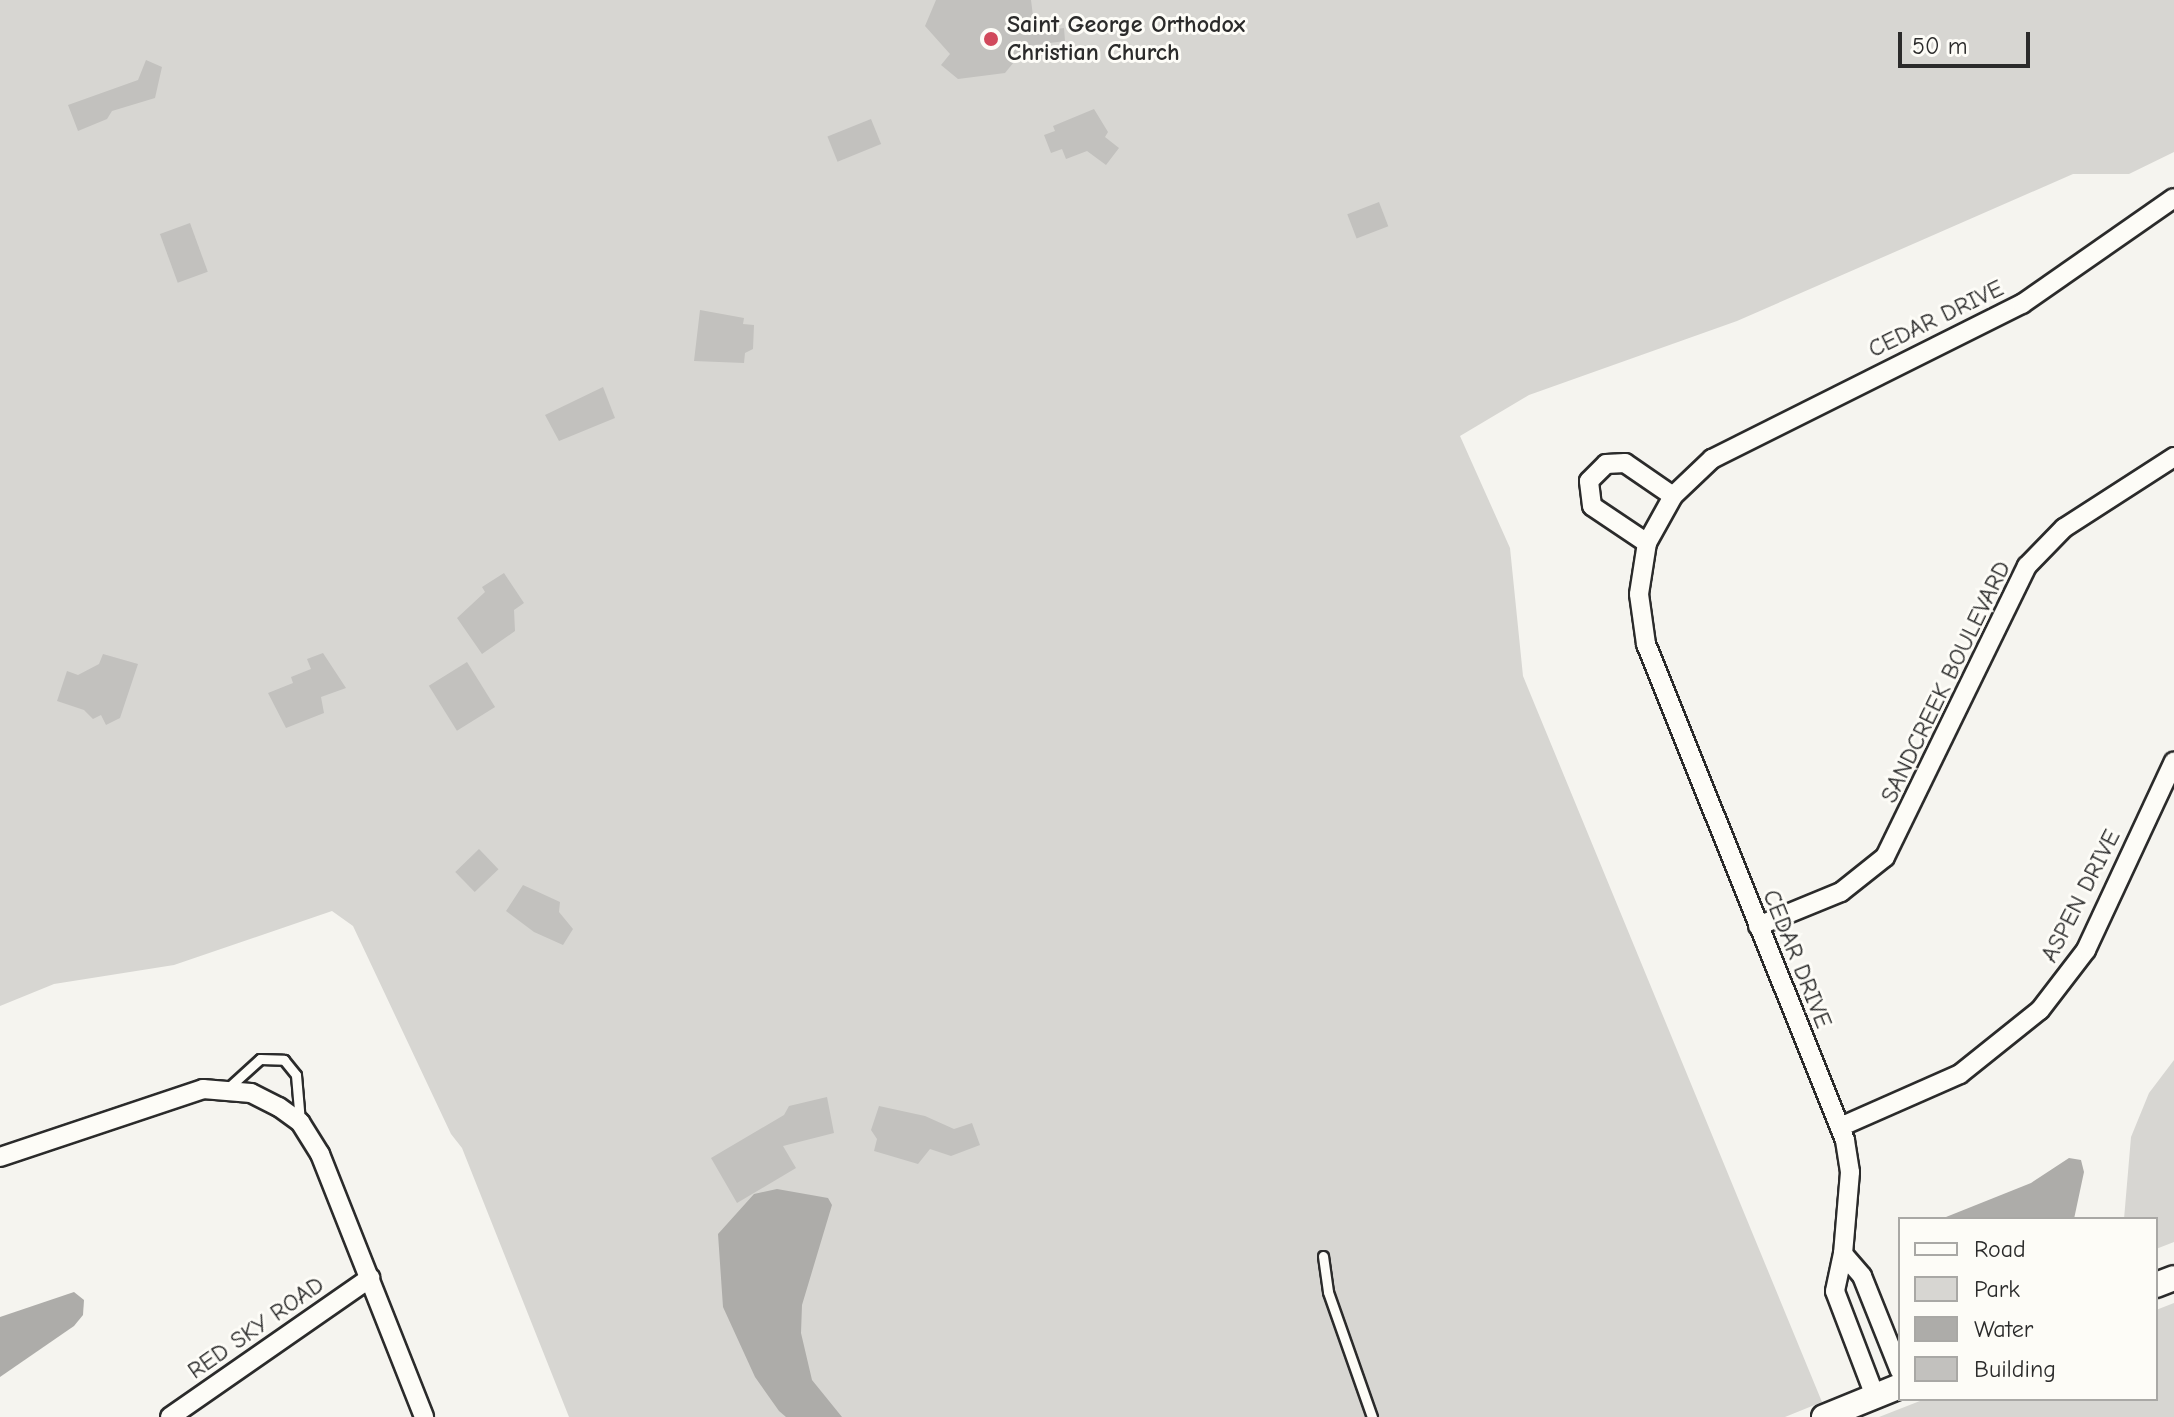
<!DOCTYPE html>
<style>
body{margin:0}
#map{position:relative;width:2174px;height:1417px;overflow:hidden;background:#f5f4ef;font-family:"Comic Neue",sans-serif}
div>[style]{position:absolute}
[style*='--x']{left:calc(var(--x)*1px);top:calc(var(--y)*1px);width:calc(var(--w)*1px);rotate:calc(var(--a)*1deg)}
.green>*{inset:0;background:#d7d6d2}
.water>*{inset:0;background:#adaca9}
.building>*{inset:0;background:#c2c1be;transform-origin:0 0}
.roads{filter:drop-shadow(2px 0 #2b2b2b) drop-shadow(-2px 0 #2b2b2b) drop-shadow(0 2px #2b2b2b) drop-shadow(0 -2px #2b2b2b)}
.service>*{height:9px;margin:-4.5px;padding:0 4.5px;transform-origin:4.5px;border-radius:4.5px;background:#fdfcf7}
.minor>*{height:18px;margin:-9px;padding:0 9px;transform-origin:9px;border-radius:9px;background:#fdfcf7}
.tertiary>*{height:24px;margin:-12px;padding:0 12px;transform-origin:12px;border-radius:12px;background:#fdfcf7}
.dots>*{width:22px;height:22px;translate:-50% -50%;box-sizing:border-box;border:4px solid #fdfcf7;border-radius:50%}
span{translate:-50% -50%;white-space:nowrap;text-align:center;line-height:1.15;-webkit-text-stroke:6px #fdfcf7;paint-order:stroke}
.poi-label{font-size:24px;color:#2b2b2b;font-weight:700}
.left{translate:0 -50%;text-align:left}
.street-label{font-size:24px;color:#2b2b2b}
.legend{position:absolute;left:1898px;top:1217px;width:260px;height:184px;box-sizing:border-box;background:#fdfcf7;border:2px solid #a9a8a5;margin:0;padding:10px 14px;list-style:none;font-size:24px;color:#2b2b2b}
.legend li{display:flex;align-items:center;gap:16px;height:40px}
.legend b{width:40px;border:2px solid #a9a8a5}
.scale{position:absolute;left:1898px;top:32px;width:132px;height:36px;box-sizing:border-box;border:4px solid #2b2b2b;border-top:0;padding-left:10px;font-size:24px;line-height:28px;white-space:nowrap;color:#2b2b2b;-webkit-text-stroke:6px #fdfcf7;paint-order:stroke}
</style>
<div id="map">
<div class="green">
<i style="clip-path:polygon(0 0,2174px 0,2174px 152px,2129px 174px,2073px 174px,1737px 321px,1529px 395px,1460px 436px,1510px 548px,1523px 676px,1822px 1402px,1785px 1417px,569px 1417px,462px 1148px,451px 1134px,353px 926px,332px 911px,174px 965px,54px 984px,0 1006px)"></i>
<i style="clip-path:polygon(2174px 1060px,2174px 1242px,2156px 1249px,2156px 1219px,2124px 1219px,2131px 1137px,2149px 1093px)"></i>
<i style="clip-path:polygon(2174px 1303px,2174px 1417px,1879px 1417px,1925px 1399px,2156px 1399px,2156px 1310px)"></i>
</div>
<div class="water">
<i style="clip-path:polygon(2069px 1158px,2081px 1160px,2084px 1172px,2074px 1219px,1941px 1219px,2031px 1183px)"></i>
<i style="clip-path:polygon(777px 1189px,828px 1198px,832px 1205px,802px 1305px,801px 1333px,812px 1380px,842px 1417px,786px 1417px,779px 1411px,755px 1377px,723px 1307px,718px 1234px,754px 1194px)"></i>
<i style="clip-path:polygon(74px 1292px,84px 1300px,83px 1315px,74px 1326px,0 1377px,0 1317px)"></i>
</div>
<div class="building">
<i style="clip-path:polygon(936px 0,1031px 0,1035px 32px,1064px 28px,1065px 41px,1027px 46px,1005px 73px,958px 79px,941px 65px,950px 54px,925px 26px)"></i>
<i style="clip-path:polygon(146px 60px,162px 67px,155px 98px,112px 111px,107px 119px,78px 131px,68px 105px,138px 80px)"></i>
<i style="clip-path:polygon(1094px 109px,1108px 132px,1105px 137px,1119px 148px,1106px 165px,1087px 151px,1066px 159px,1062px 149px,1051px 153px,1044px 135px,1055px 131px,1053px 126px)"></i>
<i style="left:871px;top:119px;width:27px;height:47px;rotate:68deg"></i>
<i style="left:1379px;top:202px;width:26px;height:34px;rotate:69deg"></i>
<i style="left:190px;top:223px;width:52px;height:32px;rotate:70deg"></i>
<i style="clip-path:polygon(700px 310px,744px 318px,743px 324px,754px 325px,753px 349px,745px 353px,744px 363px,694px 361px)"></i>
<i style="clip-path:polygon(603px 387px,615px 418px,559px 441px,545px 415px)"></i>
<i style="clip-path:polygon(504px 573px,524px 603px,514px 610px,515px 631px,482px 654px,457px 618px,485px 592px,482px 587px)"></i>
<i style="clip-path:polygon(323px 653px,346px 688px,321px 697px,324px 713px,286px 728px,268px 693px,293px 683px,291px 677px,311px 669px,307px 659px)"></i>
<i style="clip-path:polygon(103px 654px,138px 664px,120px 718px,106px 725px,101px 715px,93px 719px,84px 710px,57px 701px,67px 671px,78px 675px,99px 664px)"></i>
<i style="left:467px;top:662px;width:53px;height:45px;rotate:58deg"></i>
<i style="left:479px;top:849px;width:28px;height:33px;rotate:46deg"></i>
<i style="clip-path:polygon(523px 885px,560px 902px,559px 912px,573px 929px,563px 945px,534px 932px,506px 911px)"></i>
<i style="clip-path:polygon(827px 1097px,834px 1133px,783px 1146px,796px 1168px,737px 1203px,711px 1158px,784px 1115px,789px 1106px)"></i>
<i style="clip-path:polygon(879px 1106px,925px 1116px,954px 1129px,972px 1123px,980px 1145px,951px 1156px,930px 1149px,918px 1164px,874px 1151px,877px 1139px,871px 1130px)"></i>
</div>
<div class="roads">
<div class="service">
<i style="--x:228;--y:1088;--w:43;--a:-42.2"></i>
<i style="--x:260;--y:1059;--w:24;--a:2"></i>
<i style="--x:284;--y:1060;--w:19;--a:51"></i>
<i style="--x:296;--y:1075;--w:47;--a:85.1"></i>
<i style="--x:1323;--y:1256;--w:36;--a:82"></i>
<i style="--x:1328;--y:1292;--w:133;--a:70.6"></i>
</div>
<div class="minor">
<i style="--x:1647;--y:543;--w:66;--a:-146.1"></i>
<i style="--x:1592;--y:506;--w:25;--a:-97"></i>
<i style="--x:1589;--y:481;--w:24;--a:-45"></i>
<i style="--x:1606;--y:464;--w:19;--a:-3"></i>
<i style="--x:1625;--y:463;--w:58;--a:34.5"></i>
<i style="--x:1758;--y:926;--w:90;--a:-22.3"></i>
<i style="--x:1841;--y:892;--w:56;--a:-38.5"></i>
<i style="--x:1885;--y:857;--w:324;--a:-64"></i>
<i style="--x:2027;--y:566;--w:53;--a:-45.8"></i>
<i style="--x:2064;--y:528;--w:131;--a:-32.8"></i>
<i style="--x:1840;--y:1127;--w:131;--a:-23.8"></i>
<i style="--x:1960;--y:1074;--w:102;--a:-38.7"></i>
<i style="--x:2040;--y:1010;--w:76;--a:-52.5"></i>
<i style="--x:2086;--y:950;--w:208;--a:-65"></i>
<i style="--x:0;--y:1157;--w:214;--a:-18.5"></i>
<i style="--x:203;--y:1089;--w:48;--a:4.8"></i>
<i style="--x:251;--y:1093;--w:31;--a:27"></i>
<i style="--x:279;--y:1107;--w:26;--a:36"></i>
<i style="--x:300;--y:1122;--w:38;--a:58"></i>
<i style="--x:320;--y:1154;--w:283;--a:68.4"></i>
<i style="--x:1843;--y:1254;--w:29;--a:49"></i>
<i style="--x:1862;--y:1276;--w:102;--a:68.2"></i>
<i style="--x:1875;--y:1396;--w:112;--a:-110.9"></i>
<i style="--x:1835;--y:1291;--w:38;--a:-78"></i>
<i style="--x:1843;--y:1254;--w:82;--a:-85.1"></i>
<i style="--x:1850;--y:1172;--w:32;--a:-99"></i>
<i style="--x:1845;--y:1140;--w:534;--a:-111.86"></i>
<i style="--x:1646;--y:644;--w:50;--a:-98"></i>
<i style="--x:1639;--y:594;--w:52;--a:-81.1"></i>
<i style="--x:1647;--y:543;--w:54;--a:-61"></i>
<i style="--x:1673;--y:496;--w:54;--a:-43.5"></i>
<i style="--x:1712;--y:459;--w:347;--a:-26.6"></i>
<i style="--x:2022;--y:304;--w:185;--a:-34.9"></i>
<i style="--x:170;--y:1417;--w:244;--a:-34.8"></i>
</div>
<div class="tertiary">
<i style="--x:2156;--y:1285;--w:19;--a:-21"></i>
<i style="--x:1824;--y:1417;--w:82;--a:-22.2"></i>
</div>
</div>
<div class="dots">
<i style="left:991px;top:39px;background:#d1495b"></i>
</div>
<div class="poi-label">
<span class="left" style="left:1007px;top:39px">Saint George Orthodox<br>Christian Church</span>
</div>
<div class="street-label">
<span style="left:1936px;top:319px;rotate:-26deg">CEDAR DRIVE</span>
<span style="left:1946px;top:682px;rotate:-64deg">SANDCREEK BOULEVARD</span>
<span style="left:2081px;top:896px;rotate:-63deg">ASPEN DRIVE</span>
<span style="left:1797px;top:959px;rotate:68deg">CEDAR DRIVE</span>
<span style="left:256px;top:1328px;rotate:-35deg">RED SKY ROAD</span>
</div>
<ul class="legend">
<li><b style="height:10px;background:#fdfcf7"></b>Road</li>
<li><b style="height:22px;background:#d7d6d2"></b>Park</li>
<li><b style="height:22px;background:#adaca9"></b>Water</li>
<li><b style="height:22px;background:#c2c1be"></b>Building</li>
</ul>
<div class="scale">50 m</div>
</div>
